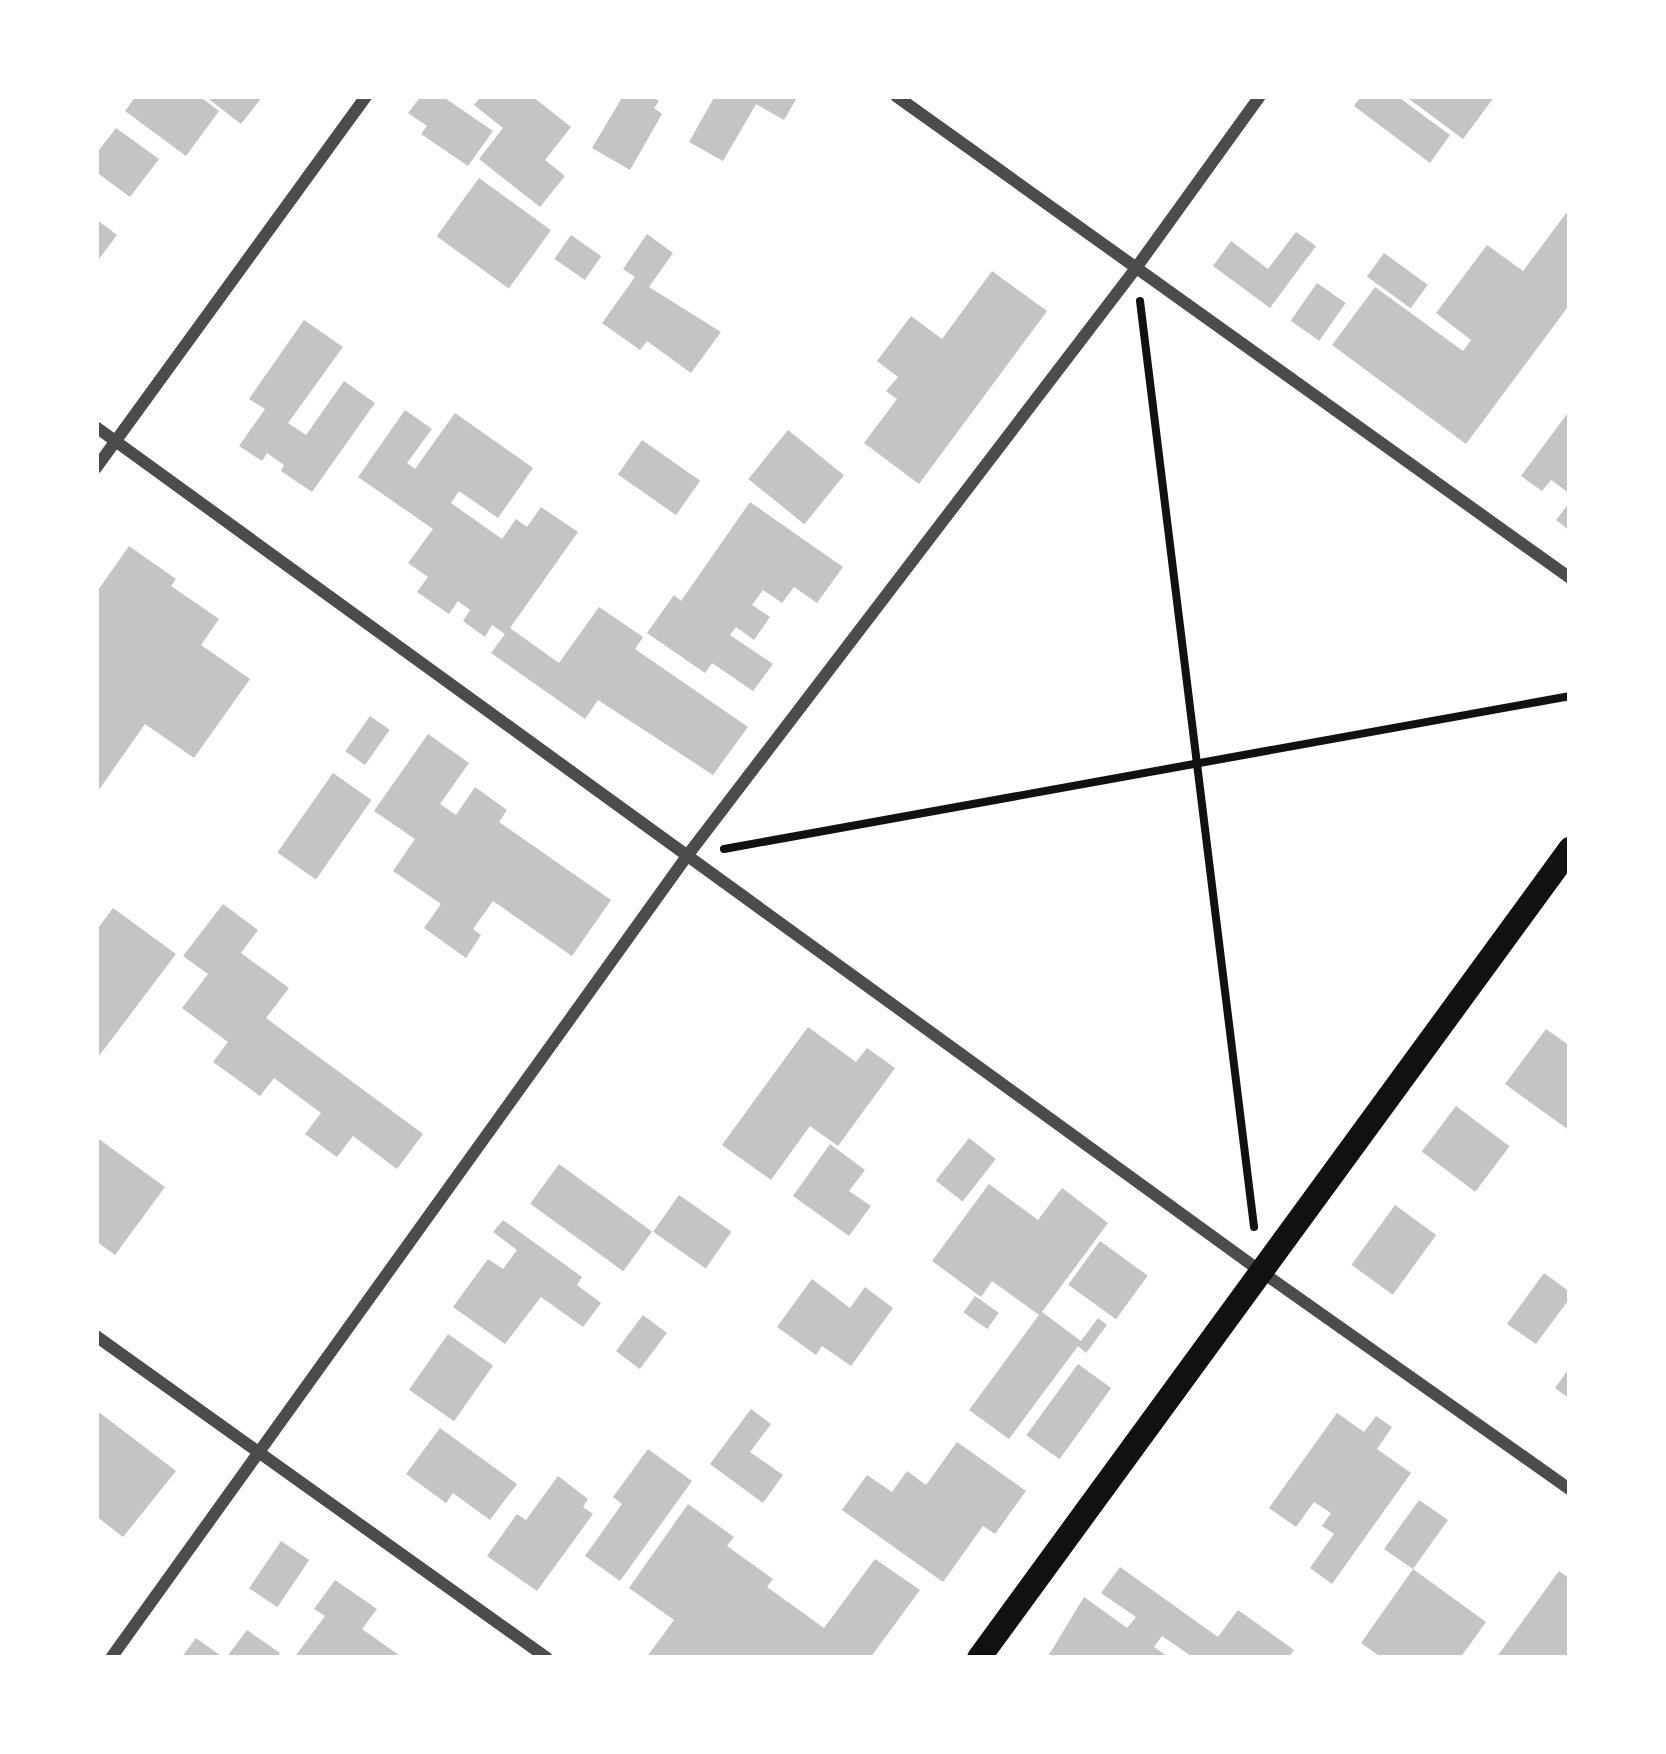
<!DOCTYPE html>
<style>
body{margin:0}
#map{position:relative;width:1666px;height:1754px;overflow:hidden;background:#fff;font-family:"IBM Plex Serif",serif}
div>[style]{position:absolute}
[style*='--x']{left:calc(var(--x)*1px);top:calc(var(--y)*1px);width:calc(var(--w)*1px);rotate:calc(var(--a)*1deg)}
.building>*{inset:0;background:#c4c4c4;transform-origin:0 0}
.path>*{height:8px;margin:-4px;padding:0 4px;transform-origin:4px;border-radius:4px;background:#111}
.minor>*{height:12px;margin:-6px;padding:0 6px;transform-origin:6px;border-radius:6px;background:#4c4c4c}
.secondary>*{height:24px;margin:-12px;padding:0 12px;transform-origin:12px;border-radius:12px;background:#111}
span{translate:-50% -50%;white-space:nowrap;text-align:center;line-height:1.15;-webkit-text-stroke:12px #fff;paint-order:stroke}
.frame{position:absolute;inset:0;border:99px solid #fff;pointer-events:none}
</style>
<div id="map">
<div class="building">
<i style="clip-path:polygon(136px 96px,199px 96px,219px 111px,186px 156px,125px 111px)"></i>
<i style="clip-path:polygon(205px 96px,263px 96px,241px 124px)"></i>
<i style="clip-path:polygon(421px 96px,442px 96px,493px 131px,468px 166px,421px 134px,427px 126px,408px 113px)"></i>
<i style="clip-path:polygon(481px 96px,532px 96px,571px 127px,545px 160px,565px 176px,540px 207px,479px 159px,503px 128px,474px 105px)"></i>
<i style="clip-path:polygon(623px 96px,650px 96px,659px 101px,654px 108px,662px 114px,630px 170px,592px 148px)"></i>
<i style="clip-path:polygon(715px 96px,798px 96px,784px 120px,756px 104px,723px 161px,689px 142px)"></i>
<i style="clip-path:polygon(1361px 96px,1397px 96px,1450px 135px,1430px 163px,1354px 106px)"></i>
<i style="clip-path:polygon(1405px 96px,1495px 96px,1463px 139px)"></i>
<i style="clip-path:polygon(116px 128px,159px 159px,130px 197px,96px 172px,96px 154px)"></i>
<i style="left:479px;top:178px;width:89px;height:72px;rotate:36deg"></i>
<i style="clip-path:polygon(1570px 208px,1570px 304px,1466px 444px,1332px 345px,1375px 287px,1463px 351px,1471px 340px,1436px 313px,1487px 245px,1523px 271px)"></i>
<i style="clip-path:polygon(96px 219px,117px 235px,96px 263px)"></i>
<i style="clip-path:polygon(1296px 232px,1316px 246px,1270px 308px,1213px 266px,1231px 241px,1268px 269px)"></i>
<i style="clip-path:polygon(647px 234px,673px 253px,649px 287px,721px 332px,691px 373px,647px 341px,640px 350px,602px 323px,635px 277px,623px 269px)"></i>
<i style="left:571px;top:235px;width:37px;height:29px;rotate:35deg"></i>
<i style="left:1384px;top:253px;width:54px;height:29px;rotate:36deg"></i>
<i style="clip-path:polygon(992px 271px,1047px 311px,919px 484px,864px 443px,897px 399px,886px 391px,898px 377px,877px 361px,911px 316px,942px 339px)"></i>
<i style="left:1317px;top:283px;width:35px;height:46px;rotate:35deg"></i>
<i style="clip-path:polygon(304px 320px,343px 347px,288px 423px,306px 435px,344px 381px,375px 403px,312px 492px,281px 471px,284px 465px,267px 453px,262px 461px,239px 446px,265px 409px,249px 399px)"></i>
<i style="clip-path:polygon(405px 410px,432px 429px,407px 463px,415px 469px,455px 413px,533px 468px,498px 518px,459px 491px,451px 503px,502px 539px,516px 519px,527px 527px,541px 507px,578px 532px,510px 628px,559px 663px,599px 607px,643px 637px,635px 649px,748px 727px,713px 775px,598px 700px,585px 719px,491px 653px,505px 634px,492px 625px,485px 637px,463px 621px,470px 610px,458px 601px,449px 614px,417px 592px,428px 577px,408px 563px,433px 529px,358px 477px)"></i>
<i style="clip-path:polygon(1570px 410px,1570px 494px,1551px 480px,1542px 491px,1521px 476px)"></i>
<i style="left:788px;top:430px;width:72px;height:63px;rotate:39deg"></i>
<i style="left:642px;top:440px;width:71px;height:42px;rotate:35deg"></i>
<i style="clip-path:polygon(750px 502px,843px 567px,817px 603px,794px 587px,782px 603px,763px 590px,752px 605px,770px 617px,754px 640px,736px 627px,730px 635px,773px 664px,753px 691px,712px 663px,705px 673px,647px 633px,674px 595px,681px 601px)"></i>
<i style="clip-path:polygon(1570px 502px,1570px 531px,1556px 520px)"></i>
<i style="clip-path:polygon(129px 546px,176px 579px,171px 586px,219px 619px,201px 645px,250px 679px,194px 758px,145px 724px,96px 794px,96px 593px)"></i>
<i style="left:370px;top:716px;width:24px;height:43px;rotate:35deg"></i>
<i style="clip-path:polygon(428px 734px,469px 763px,440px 804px,456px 815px,475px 787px,507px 810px,499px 822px,611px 900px,572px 956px,493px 901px,473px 929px,481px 935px,466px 958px,424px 928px,441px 904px,393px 871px,415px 839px,374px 811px)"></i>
<i style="left:333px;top:773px;width:47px;height:97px;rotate:35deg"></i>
<i style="clip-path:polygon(223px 904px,258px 930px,241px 953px,289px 988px,266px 1018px,423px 1134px,397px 1169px,353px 1136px,337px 1157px,305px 1134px,321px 1113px,274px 1078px,260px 1096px,213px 1062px,228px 1042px,182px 1008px,208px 974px,183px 956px)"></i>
<i style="clip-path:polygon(113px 908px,176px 954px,96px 1060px,96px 931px)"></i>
<i style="clip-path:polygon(808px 1027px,856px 1062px,867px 1048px,895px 1068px,838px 1146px,810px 1126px,771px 1180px,722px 1145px)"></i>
<i style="clip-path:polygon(1546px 1029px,1570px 1046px,1570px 1131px,1505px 1084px)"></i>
<i style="left:1456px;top:1106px;width:67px;height:57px;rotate:37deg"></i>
<i style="clip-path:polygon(96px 1137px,165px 1187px,115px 1255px,96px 1241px)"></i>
<i style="left:969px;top:1138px;width:34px;height:54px;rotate:38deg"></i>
<i style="clip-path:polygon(830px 1144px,865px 1170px,849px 1191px,871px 1206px,849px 1236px,793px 1196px)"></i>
<i style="left:559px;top:1164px;width:115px;height:49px;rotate:36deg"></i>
<i style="clip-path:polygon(989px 1184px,1038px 1220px,1062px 1188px,1108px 1223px,1042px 1312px,1081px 1341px,1098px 1318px,1107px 1325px,1086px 1353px,1078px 1346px,1009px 1439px,969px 1410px,1039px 1315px,992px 1281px,981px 1297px,932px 1261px)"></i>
<i style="left:679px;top:1195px;width:64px;height:45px;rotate:35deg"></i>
<i style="left:1395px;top:1205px;width:51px;height:74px;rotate:36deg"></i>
<i style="clip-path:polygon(503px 1220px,582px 1277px,577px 1285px,601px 1303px,583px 1327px,541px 1297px,505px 1344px,453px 1307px,488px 1259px,503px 1269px,517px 1250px,493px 1232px)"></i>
<i style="left:1100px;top:1241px;width:59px;height:54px;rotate:36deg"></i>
<i style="clip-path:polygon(1544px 1273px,1570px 1292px,1570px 1298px,1536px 1344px,1507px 1324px)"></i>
<i style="clip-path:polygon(812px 1279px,850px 1308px,865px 1287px,893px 1308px,851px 1366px,822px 1346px,816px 1355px,777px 1327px)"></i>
<i style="left:975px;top:1296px;width:29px;height:20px;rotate:35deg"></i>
<i style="left:643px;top:1315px;width:30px;height:45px;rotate:37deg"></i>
<i style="left:448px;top:1334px;width:55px;height:68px;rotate:35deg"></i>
<i style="left:1078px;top:1364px;width:41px;height:88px;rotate:36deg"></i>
<i style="clip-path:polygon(1570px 1367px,1570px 1399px,1555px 1388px)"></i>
<i style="clip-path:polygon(751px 1409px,771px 1424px,750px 1452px,783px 1475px,763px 1503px,710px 1464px)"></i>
<i style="clip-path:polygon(96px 1410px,176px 1471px,123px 1537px,96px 1516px)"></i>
<i style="clip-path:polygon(1337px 1413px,1364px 1432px,1376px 1416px,1392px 1427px,1377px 1449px,1411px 1473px,1332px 1584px,1310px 1568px,1334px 1534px,1322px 1526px,1331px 1513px,1314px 1502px,1296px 1527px,1269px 1508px)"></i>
<i style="clip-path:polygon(440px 1428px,517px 1484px,490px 1520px,453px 1493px,446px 1503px,406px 1474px)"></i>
<i style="clip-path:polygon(957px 1442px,1026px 1491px,995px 1534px,983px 1526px,943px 1582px,842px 1510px,867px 1475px,892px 1492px,907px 1471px,926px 1485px)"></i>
<i style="clip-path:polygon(648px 1449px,692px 1481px,620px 1581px,585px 1556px,622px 1504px,613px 1497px)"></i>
<i style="clip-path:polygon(558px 1476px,588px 1499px,583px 1507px,593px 1514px,537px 1591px,487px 1556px,517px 1514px,526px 1520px)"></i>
<i style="clip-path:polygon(1419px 1500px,1448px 1520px,1413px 1569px,1486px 1622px,1460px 1658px,1382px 1658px,1361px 1643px,1413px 1569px,1384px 1549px)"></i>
<i style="clip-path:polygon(688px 1504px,734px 1537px,727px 1546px,773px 1579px,767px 1587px,824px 1628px,875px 1559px,920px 1590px,870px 1658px,646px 1658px,674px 1620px,629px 1588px)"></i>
<i style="left:281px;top:1541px;width:34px;height:57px;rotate:34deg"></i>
<i style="clip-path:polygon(1120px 1567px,1218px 1637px,1238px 1610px,1294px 1650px,1288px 1658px,1194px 1658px,1162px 1636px,1154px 1647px,1170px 1658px,1047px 1658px,1084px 1597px,1127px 1628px,1136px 1617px,1101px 1593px)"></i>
<i style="clip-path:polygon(1559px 1571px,1570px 1579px,1570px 1658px,1496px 1658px)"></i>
<i style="clip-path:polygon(335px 1580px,377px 1609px,362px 1629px,403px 1658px,294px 1658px,325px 1616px,314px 1609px)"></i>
<i style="clip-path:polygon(247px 1630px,280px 1653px,277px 1658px,226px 1658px)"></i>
<i style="clip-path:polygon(196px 1638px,224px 1658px,181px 1658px)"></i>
</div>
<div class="path">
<i style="--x:1140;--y:301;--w:933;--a:82.98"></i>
<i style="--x:724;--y:849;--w:860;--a:-10.25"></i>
</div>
<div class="minor">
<i style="--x:896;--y:96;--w:829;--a:35.57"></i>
<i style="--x:96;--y:427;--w:1436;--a:35.94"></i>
<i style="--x:1259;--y:1270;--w:380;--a:35.2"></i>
<i style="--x:96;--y:468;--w:460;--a:-54"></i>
<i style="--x:96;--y:1336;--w:554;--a:35.53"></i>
<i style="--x:111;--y:1658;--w:987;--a:-54.31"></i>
<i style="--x:687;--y:856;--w:740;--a:-52.63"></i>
<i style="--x:1136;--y:268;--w:212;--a:-54.2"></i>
</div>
<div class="secondary">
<i style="--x:979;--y:1658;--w:1002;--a:-53.85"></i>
</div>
<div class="frame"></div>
</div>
